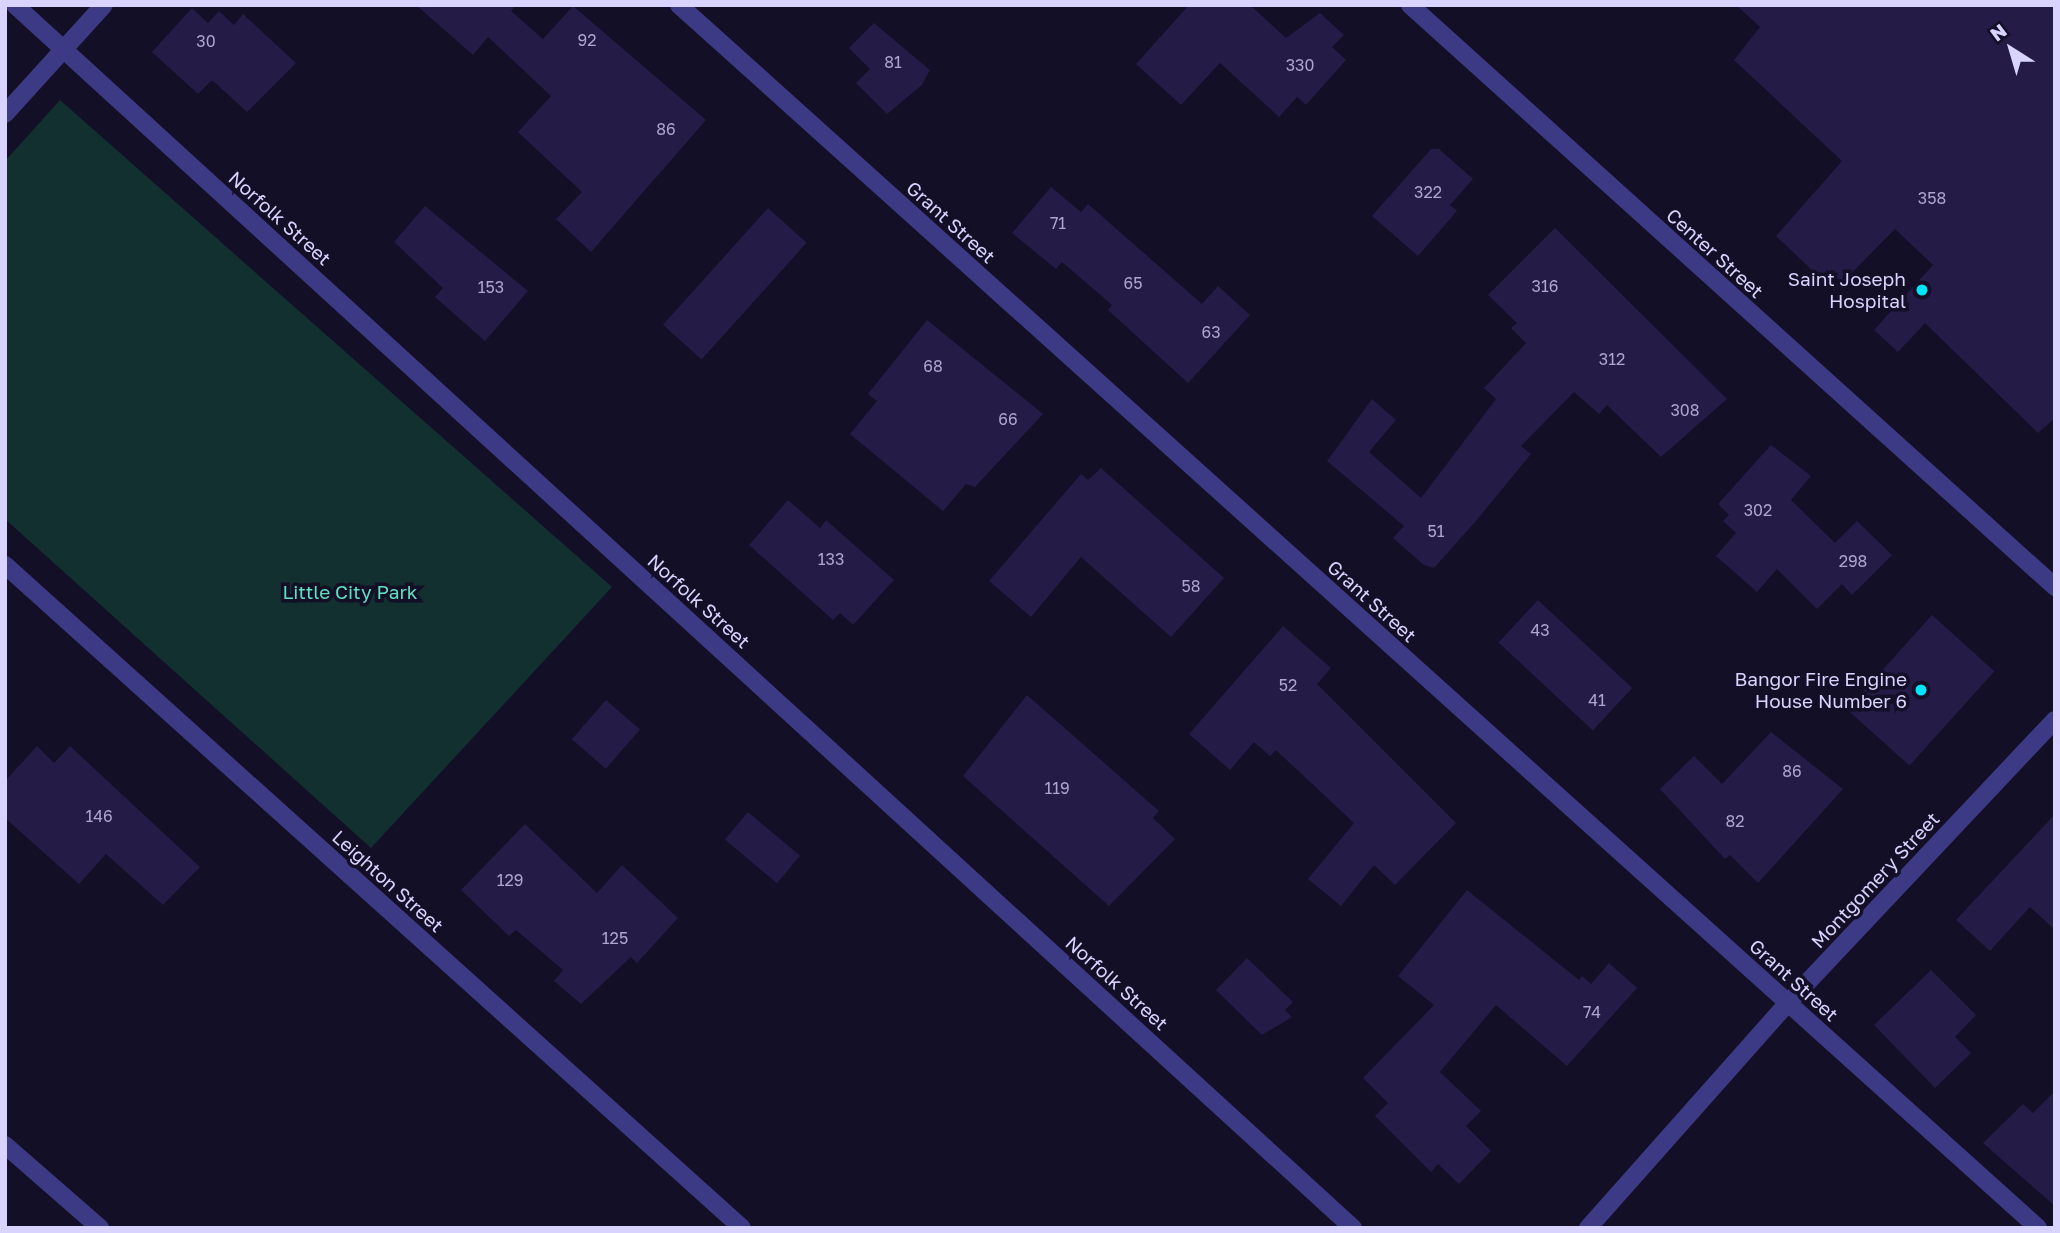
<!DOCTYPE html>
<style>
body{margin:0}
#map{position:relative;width:2060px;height:1233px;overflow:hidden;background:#130f26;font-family:"Golos Text",sans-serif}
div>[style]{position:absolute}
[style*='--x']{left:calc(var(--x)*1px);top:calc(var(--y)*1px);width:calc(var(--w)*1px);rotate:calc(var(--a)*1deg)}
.green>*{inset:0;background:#12302f}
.building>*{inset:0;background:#241b47;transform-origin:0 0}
.minor>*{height:18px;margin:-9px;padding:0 9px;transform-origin:9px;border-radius:9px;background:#3d3a85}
.dots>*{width:19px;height:19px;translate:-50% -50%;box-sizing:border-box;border:4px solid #130f26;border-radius:50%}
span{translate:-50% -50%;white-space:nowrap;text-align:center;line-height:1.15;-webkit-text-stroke:7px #130f26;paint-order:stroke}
.number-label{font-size:16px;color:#aca6d1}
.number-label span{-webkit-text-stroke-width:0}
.street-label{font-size:19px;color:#d9d4ff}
.poi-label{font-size:19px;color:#d9d4ff}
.right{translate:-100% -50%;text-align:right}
.park-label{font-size:19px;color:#5fe0c0}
.frame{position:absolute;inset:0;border:7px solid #d9d4ff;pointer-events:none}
.north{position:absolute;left:1976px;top:14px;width:70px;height:70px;-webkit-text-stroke:5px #130f26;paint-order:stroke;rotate:323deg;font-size:19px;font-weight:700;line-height:28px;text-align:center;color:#d9d4ff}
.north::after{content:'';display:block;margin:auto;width:24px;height:32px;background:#d9d4ff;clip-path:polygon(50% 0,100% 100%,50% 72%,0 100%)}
</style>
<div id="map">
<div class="green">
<i style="clip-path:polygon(60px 100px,612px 587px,371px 848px,5px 519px,5px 161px)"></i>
</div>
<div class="building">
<i style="clip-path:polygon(416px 5px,516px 5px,511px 11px,543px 39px,573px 6px,706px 120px,591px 252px,556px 219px,582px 192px,518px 132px,551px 96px,488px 37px,473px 55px)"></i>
<i style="clip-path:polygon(1189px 5px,1250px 5px,1286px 38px,1320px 13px,1344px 35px,1332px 47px,1346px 60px,1306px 105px,1297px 97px,1279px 117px,1220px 63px,1181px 105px,1136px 64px)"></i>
<i style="clip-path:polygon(1736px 5px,2055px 5px,2055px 418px,2038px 433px,1925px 323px,1898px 352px,1874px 330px,1933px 265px,1895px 229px,1834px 291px,1776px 236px,1842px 161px,1734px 60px,1760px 27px)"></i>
<i style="clip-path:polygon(192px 8px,208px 23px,219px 11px,234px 25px,243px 14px,296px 63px,247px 112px,212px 80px,198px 94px,152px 52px)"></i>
<i style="clip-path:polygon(874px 23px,930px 70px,922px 85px,887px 114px,856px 83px,870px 69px,849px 48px)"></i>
<i style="clip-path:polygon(1431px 149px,1439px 149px,1473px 179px,1450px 205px,1457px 211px,1418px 256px,1372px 216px)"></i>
<i style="clip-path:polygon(1051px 187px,1081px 212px,1088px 204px,1202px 304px,1218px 286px,1250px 315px,1188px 383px,1108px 310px,1112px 305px,1062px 262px,1056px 269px,1012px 233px)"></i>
<i style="clip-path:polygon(425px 206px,528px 291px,485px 341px,435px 297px,443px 288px,394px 242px)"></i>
<i style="left:768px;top:208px;width:52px;height:157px;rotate:42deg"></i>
<i style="clip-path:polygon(1555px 228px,1727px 399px,1661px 457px,1607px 405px,1599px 414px,1574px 392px,1521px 446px,1531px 454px,1476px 521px,1434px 568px,1424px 565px,1393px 538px,1404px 526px,1327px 461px,1372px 399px,1396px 420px,1369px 452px,1421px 498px,1496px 399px,1484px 388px,1526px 343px,1511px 328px,1517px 323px,1488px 295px)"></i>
<i style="clip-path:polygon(927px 320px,1043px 414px,975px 487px,966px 484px,943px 511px,850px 434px,877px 401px,868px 394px)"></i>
<i style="clip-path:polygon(1771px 445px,1811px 476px,1791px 500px,1835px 543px,1857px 521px,1892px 555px,1852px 595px,1842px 584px,1817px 609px,1777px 569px,1757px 592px,1716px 556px,1736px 533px,1723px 521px,1729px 515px,1718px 504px)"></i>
<i style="clip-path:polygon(1101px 468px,1224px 578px,1171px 637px,1081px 557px,1031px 617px,989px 581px,1081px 474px,1088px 480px)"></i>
<i style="clip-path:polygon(788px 500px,820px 528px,826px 520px,894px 580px,853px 625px,840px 613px,833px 620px,749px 545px)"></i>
<i style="left:1538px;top:600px;width:129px;height:58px;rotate:43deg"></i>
<i style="left:1932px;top:615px;width:84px;height:127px;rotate:42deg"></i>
<i style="clip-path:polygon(1283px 626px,1331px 668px,1317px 684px,1456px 823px,1395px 885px,1374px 865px,1341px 906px,1308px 879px,1354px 823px,1276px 750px,1270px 756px,1254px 742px,1230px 770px,1189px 734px)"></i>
<i style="clip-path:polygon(1027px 695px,1159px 811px,1153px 818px,1175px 839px,1109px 906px,963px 776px)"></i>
<i style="left:606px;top:700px;width:45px;height:52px;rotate:41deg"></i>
<i style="clip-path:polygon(1771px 732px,1843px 789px,1758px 883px,1730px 855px,1725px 859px,1660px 789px,1694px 756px,1722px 784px)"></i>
<i style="clip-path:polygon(37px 746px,54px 763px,70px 746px,200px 867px,163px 905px,106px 854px,79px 884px,5px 818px,5px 781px)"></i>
<i style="left:748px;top:812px;width:68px;height:36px;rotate:40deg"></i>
<i style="clip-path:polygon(2055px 814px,2055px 930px,2030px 907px,1990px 951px,1956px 920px)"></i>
<i style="clip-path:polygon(525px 824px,597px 893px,622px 865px,678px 918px,637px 963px,631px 957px,581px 1004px,554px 981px,563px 970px,516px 930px,509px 936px,461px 890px)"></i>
<i style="clip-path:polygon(1467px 890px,1579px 980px,1582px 976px,1591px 984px,1609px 963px,1637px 988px,1567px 1066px,1496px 1005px,1440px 1072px,1481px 1111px,1466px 1126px,1491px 1151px,1459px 1184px,1438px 1164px,1431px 1172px,1375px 1116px,1388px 1103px,1363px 1078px,1434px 1005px,1398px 976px)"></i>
<i style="clip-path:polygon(1247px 958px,1293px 1002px,1285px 1010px,1292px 1017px,1262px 1035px,1216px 990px)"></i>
<i style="clip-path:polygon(1931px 970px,1976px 1015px,1955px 1037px,1971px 1053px,1935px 1088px,1874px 1025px)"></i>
<i style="clip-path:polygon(2055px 1091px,2055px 1206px,1983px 1143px,2023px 1104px,2033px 1113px)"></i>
</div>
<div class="minor">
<i style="--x:15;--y:5;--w:1813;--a:42.43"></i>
<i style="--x:679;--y:5;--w:1828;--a:41.98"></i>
<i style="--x:1410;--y:5;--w:869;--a:42.06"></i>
<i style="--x:5;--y:114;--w:147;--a:-47.8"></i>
<i style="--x:5;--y:565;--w:991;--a:41.97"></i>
<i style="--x:5;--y:1145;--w:126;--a:41.1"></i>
<i style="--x:1588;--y:1228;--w:301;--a:-48.4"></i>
<i style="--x:1788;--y:1003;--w:389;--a:-46.7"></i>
</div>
<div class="dots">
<i style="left:1922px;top:290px;background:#00e5ff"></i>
<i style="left:1921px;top:690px;background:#00e5ff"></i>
</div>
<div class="number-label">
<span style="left:587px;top:40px">92</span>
<span style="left:206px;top:41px">30</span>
<span style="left:893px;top:62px">81</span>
<span style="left:1300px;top:65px">330</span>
<span style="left:666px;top:129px">86</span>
<span style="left:1428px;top:192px">322</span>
<span style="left:1932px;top:198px">358</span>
<span style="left:1058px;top:223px">71</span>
<span style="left:1133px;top:283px">65</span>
<span style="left:1545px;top:286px">316</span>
<span style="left:491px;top:287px">153</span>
<span style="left:1211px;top:332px">63</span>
<span style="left:1612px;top:359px">312</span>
<span style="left:933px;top:366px">68</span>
<span style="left:1685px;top:410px">308</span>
<span style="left:1008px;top:419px">66</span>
<span style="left:1758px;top:510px">302</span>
<span style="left:1436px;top:531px">51</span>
<span style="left:831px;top:559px">133</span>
<span style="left:1853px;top:561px">298</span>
<span style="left:1191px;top:586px">58</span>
<span style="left:1540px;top:630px">43</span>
<span style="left:1288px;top:685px">52</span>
<span style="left:1597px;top:700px">41</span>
<span style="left:1792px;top:771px">86</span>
<span style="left:1057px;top:788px">119</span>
<span style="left:99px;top:816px">146</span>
<span style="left:1735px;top:821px">82</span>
<span style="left:510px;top:880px">129</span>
<span style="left:615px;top:938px">125</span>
<span style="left:1592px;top:1012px">74</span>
</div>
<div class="street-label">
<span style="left:280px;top:218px;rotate:42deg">Norfolk Street</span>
<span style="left:951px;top:222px;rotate:42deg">Grant Street</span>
<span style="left:1715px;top:253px;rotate:42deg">Center Street</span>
<span style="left:699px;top:601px;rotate:42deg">Norfolk Street</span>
<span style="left:1372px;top:601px;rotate:42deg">Grant Street</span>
<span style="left:1875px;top:880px;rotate:-47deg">Montgomery Street</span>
<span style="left:388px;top:881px;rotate:42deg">Leighton Street</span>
<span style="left:1794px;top:980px;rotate:42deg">Grant Street</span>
<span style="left:1117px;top:983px;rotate:42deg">Norfolk Street</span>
</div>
<div class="poi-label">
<span class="right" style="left:1906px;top:290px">Saint Joseph<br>Hospital</span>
<span class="right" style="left:1907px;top:690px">Bangor Fire Engine<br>House Number 6</span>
</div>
<div class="park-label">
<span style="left:350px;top:592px">Little City Park</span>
</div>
<div class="frame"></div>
<div class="north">N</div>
</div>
